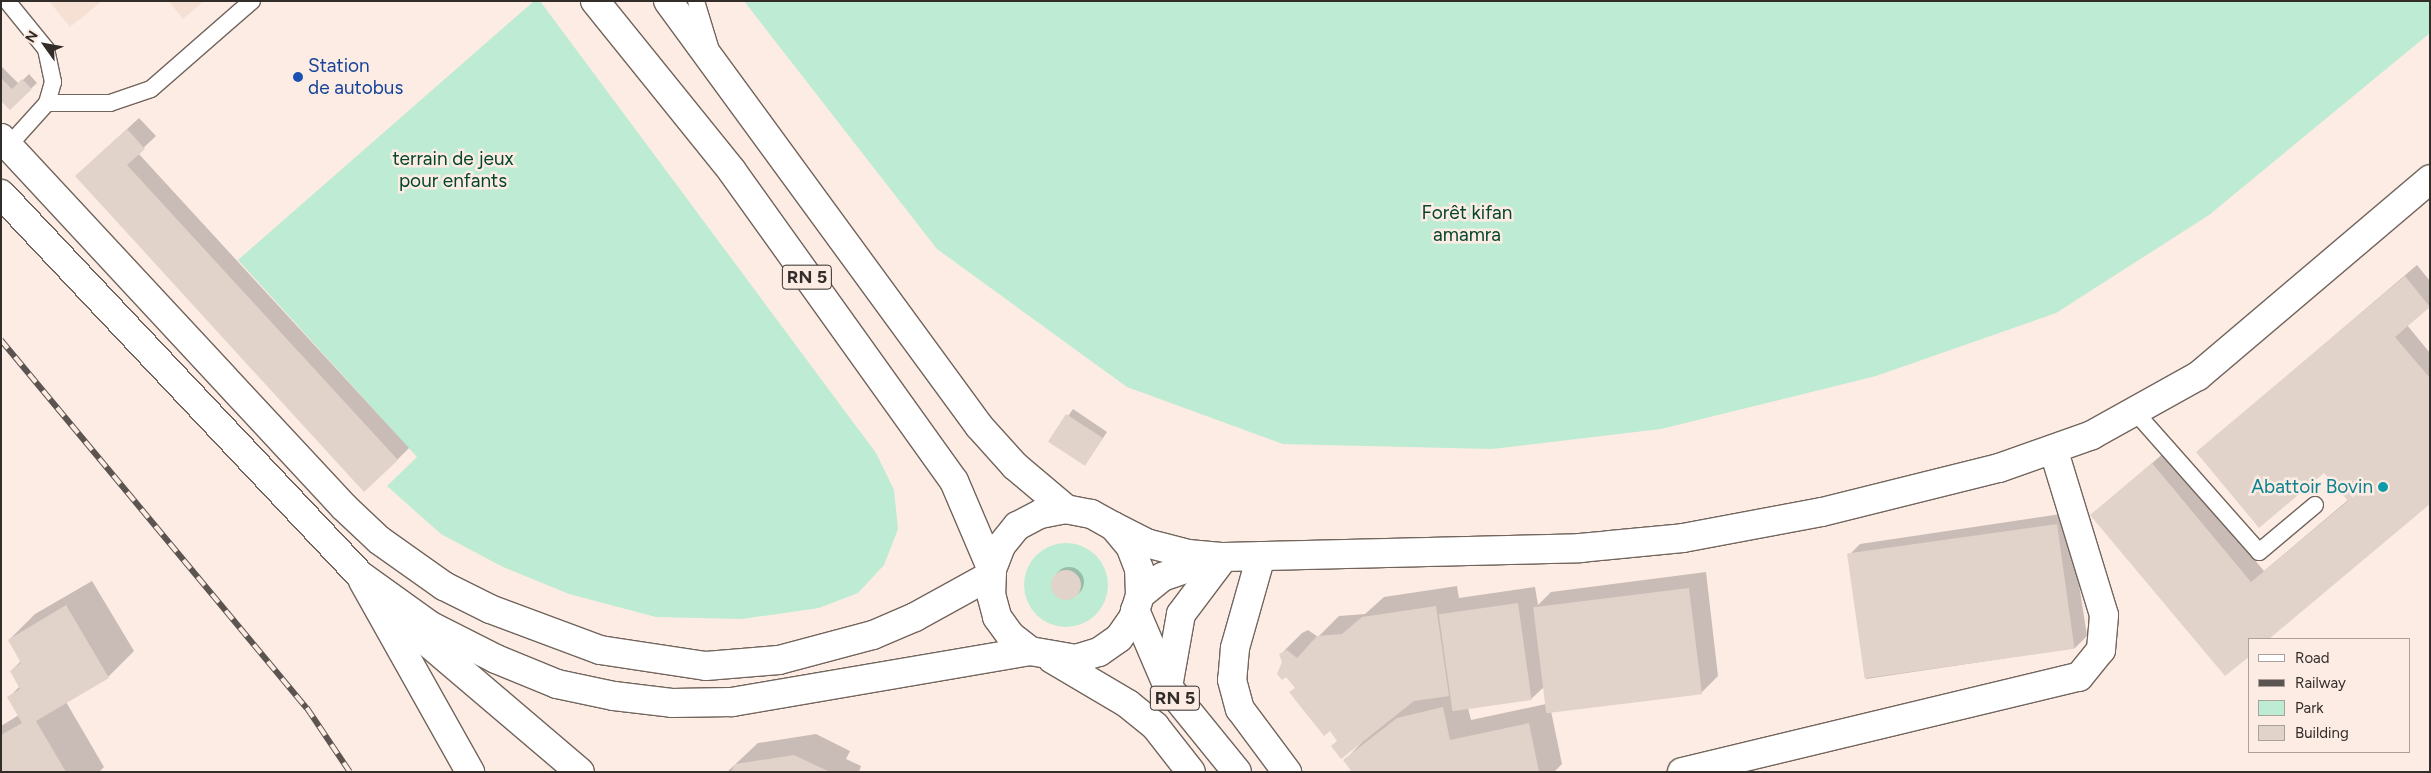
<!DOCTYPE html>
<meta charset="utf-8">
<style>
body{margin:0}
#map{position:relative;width:2431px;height:773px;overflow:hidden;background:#fcece4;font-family:Figtree,sans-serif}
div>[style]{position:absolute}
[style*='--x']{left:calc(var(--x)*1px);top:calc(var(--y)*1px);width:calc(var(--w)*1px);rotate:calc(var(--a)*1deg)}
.built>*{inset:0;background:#f6dfd3}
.green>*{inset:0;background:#beebd3}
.round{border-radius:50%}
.shadow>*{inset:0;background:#0003;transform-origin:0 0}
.building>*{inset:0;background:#e1d2ca;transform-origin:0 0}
.roads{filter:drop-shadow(1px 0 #72655d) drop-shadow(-1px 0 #72655d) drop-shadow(0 1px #72655d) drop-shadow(0 -1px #72655d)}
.lane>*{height:16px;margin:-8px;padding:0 8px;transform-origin:8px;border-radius:8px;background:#fff}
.street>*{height:28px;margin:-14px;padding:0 14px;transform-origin:14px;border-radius:14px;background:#fff}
.secondary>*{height:28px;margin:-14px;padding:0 14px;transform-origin:14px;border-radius:14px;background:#fff}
.primary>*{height:28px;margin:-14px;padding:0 14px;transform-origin:14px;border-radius:14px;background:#fff}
.rail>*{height:5.5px;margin-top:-2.75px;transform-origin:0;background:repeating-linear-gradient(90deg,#fcece4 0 11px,#5c5450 0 22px);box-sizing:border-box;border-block:1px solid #5c5450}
.dots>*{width:14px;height:14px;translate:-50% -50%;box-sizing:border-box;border:2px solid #fcece4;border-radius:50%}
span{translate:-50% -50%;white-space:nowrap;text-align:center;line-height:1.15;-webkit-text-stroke:5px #fcece4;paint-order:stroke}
.shield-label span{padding:1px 4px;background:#fcece4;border:1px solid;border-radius:4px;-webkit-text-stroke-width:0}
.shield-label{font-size:18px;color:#332d2a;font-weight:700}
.transit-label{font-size:19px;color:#164399}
.left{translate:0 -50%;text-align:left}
.park-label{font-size:19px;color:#04462d}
.culture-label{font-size:19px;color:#0d838f}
.right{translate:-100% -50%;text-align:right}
.frame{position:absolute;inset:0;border:2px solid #332d2a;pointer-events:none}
.legend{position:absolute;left:2248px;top:638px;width:162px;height:115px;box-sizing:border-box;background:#fcece4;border:1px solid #aca09a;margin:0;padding:6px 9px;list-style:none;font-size:15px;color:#332d2a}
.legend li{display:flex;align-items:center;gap:10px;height:25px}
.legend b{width:25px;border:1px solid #aca09a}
.north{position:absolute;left:20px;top:20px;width:50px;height:50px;-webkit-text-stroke:4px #fcece4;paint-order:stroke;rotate:302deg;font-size:14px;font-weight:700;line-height:20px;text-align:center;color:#332d2a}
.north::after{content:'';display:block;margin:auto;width:18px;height:22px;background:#332d2a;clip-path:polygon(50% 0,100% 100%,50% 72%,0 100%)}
</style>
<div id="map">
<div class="built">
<i style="clip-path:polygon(49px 1px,102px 1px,70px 27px)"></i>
<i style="clip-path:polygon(169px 1px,204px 1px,183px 19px)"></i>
</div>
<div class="green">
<i style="clip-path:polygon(534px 1px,540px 1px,876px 453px,894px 490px,898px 529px,884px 565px,858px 593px,819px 608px,742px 619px,656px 617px,569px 594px,501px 566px,441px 534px,387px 486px,417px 457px,238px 260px)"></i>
<i style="clip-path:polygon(744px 1px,2430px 1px,2430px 33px,2209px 215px,2056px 313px,1876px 376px,1661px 429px,1492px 449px,1283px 444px,1127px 387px,937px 249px)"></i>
<i class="round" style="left:1024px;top:543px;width:84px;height:84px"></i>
</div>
<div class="shadow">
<i style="clip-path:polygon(1px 66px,19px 84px,29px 74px,37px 83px,10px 108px,1px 99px)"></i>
<i style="clip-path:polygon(139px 118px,156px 136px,138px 153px,409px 448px,397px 460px,89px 164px)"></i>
<i style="clip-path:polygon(2417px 265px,2430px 281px,2430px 305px,2407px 325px,2430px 353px,2430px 503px,2267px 639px,2250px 639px,2092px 515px,2165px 452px,2264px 571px,2348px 500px,2324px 471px,2198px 452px)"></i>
<i style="left:1073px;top:409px;width:41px;height:40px;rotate:34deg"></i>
<i style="clip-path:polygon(2068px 513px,2087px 636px,2075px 648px,1866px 679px,1848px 556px,1860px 544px)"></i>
<i class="round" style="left:1054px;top:567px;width:30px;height:30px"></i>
<i style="clip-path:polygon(evenodd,1706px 572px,1718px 676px,1701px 693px,1551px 711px,1562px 764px,1554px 772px,1365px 772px,1345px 760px,1362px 742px,1339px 741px,1296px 687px,1281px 654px,1302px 633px,1308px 630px,1318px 637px,1339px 616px,1365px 614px,1384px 597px,1457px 586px,1459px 598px,1535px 587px,1538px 605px,1551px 592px,1706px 572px,1544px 687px,1546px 704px,1471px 720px,1468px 708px,1531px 699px,1544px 687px)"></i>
<i style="clip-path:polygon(92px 581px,134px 651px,108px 677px,66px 702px,104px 767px,99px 772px,1px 772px,1px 726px,19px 715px,9px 697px,20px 686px,11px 671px,21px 661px,9px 640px,35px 614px)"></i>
<i style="clip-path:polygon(816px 734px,850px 751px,846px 759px,861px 766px,859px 772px,727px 772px,758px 743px)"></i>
</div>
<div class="building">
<i style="clip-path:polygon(1px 78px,12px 89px,22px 79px,32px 89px,10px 110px,1px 101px)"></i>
<i style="clip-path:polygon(127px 129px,145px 149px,127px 165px,398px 460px,364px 492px,75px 176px)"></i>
<i style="clip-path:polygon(2405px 276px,2430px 307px,2395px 337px,2430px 378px,2430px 504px,2269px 639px,2250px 639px,2250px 656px,2225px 676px,2090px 515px,2152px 463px,2251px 582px,2348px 501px,2324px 473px,2259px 528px,2196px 452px)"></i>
<i style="left:1066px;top:414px;width:44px;height:33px;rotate:33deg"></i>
<i style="left:2057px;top:524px;width:126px;height:212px;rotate:82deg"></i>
<i class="round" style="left:1051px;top:570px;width:30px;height:30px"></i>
<i style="left:1689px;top:588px;width:107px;height:157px;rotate:83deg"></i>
<i style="left:1518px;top:603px;width:98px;height:80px;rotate:82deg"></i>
<i style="clip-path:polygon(66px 605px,109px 678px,36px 721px,66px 772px,1px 772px,1px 735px,22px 723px,7px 697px,20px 689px,10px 671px,21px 663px,8px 640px)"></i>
<i style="clip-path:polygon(1436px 606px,1449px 696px,1414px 701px,1341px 759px,1331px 746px,1337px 741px,1330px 731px,1324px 736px,1289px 692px,1295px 688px,1286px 677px,1282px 680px,1277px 674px,1282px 662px,1279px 654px,1287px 650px,1297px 658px,1317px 636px,1342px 634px,1362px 617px)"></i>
<i style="clip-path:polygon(1443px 707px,1450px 740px,1529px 723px,1539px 772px,1352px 772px,1343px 760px,1397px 718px)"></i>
<i style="clip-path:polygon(794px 755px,830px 772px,731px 772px,735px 764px)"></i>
</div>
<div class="roads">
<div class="lane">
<i style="--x:7;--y:1;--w:62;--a:50.9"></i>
<i style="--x:46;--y:49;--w:34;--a:78"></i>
<i style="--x:53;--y:82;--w:22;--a:106"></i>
<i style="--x:47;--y:103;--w:57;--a:132.1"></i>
<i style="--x:696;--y:1;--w:48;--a:73.1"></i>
<i style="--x:47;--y:103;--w:63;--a:0"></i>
<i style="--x:110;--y:103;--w:43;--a:-18.9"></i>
<i style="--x:151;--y:89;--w:134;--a:-41.1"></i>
<i style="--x:2137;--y:414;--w:184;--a:48.5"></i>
<i style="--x:2259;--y:552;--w:73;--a:-40"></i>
</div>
<div class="street">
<i style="--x:1;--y:138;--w:504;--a:47.09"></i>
<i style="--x:344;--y:507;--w:48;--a:43.3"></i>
<i style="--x:379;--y:540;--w:80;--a:35.3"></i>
<i style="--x:444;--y:586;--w:51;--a:26.6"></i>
<i style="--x:490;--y:609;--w:117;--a:20.4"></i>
<i style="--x:600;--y:650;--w:107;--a:8.6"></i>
<i style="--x:706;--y:666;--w:73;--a:-4.7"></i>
<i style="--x:779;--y:660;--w:97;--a:-14.9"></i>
<i style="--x:873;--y:635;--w:46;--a:-23.2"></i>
<i style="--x:915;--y:617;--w:87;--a:-28.9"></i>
<i style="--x:1;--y:194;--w:523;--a:46.7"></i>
<i style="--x:360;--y:575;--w:87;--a:35.7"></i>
<i style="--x:431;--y:626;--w:73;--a:26.9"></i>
<i style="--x:496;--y:659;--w:66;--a:22.3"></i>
<i style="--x:557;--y:684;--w:58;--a:11.9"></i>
<i style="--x:614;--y:696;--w:58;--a:6.9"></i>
<i style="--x:672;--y:703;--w:60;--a:-1"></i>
<i style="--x:732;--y:702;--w:302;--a:-9.7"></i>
<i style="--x:1261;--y:556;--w:96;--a:105.8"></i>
<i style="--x:1235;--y:648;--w:32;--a:95"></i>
<i style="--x:1232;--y:680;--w:30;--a:75"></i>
<i style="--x:1240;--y:709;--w:79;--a:53.3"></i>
<i style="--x:363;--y:581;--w:219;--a:60.7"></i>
<i style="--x:413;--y:630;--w:219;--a:40.4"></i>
<i style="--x:1682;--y:772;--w:408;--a:-13.5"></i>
<i style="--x:2079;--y:677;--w:35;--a:-51"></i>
<i style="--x:2101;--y:650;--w:35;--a:-85"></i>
<i style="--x:2104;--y:615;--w:171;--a:-107"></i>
</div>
<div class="secondary">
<i style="--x:1113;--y:526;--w:37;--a:27"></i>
<i style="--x:1146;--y:543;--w:43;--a:14.7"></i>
<i style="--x:1188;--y:554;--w:36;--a:5"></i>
<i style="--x:1224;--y:557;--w:356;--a:-1.4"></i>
<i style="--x:1580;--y:548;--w:103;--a:-5.5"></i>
<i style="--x:1683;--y:538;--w:141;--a:-10.6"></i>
<i style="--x:1822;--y:512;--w:182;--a:-14"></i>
<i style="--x:1999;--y:468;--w:99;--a:-19.5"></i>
<i style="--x:2092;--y:435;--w:121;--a:-29.1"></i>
<i style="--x:2198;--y:376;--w:304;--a:-40.3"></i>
<i style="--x:1140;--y:595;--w:28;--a:-39"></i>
<i style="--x:1162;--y:577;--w:52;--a:-19.1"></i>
</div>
<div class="primary">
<i style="--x:595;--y:1;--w:218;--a:51.1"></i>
<i style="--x:732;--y:171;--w:381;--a:54.4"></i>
<i style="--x:954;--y:481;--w:97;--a:66.9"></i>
<i style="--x:992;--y:570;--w:24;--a:92"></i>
<i style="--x:991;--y:594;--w:24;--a:75"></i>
<i style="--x:997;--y:617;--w:24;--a:54"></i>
<i style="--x:1011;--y:636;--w:24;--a:38"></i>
<i style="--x:1030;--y:651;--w:47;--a:9.9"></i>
<i style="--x:1076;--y:659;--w:24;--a:-17"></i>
<i style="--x:1099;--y:652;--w:24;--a:-35"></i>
<i style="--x:1119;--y:638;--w:24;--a:-55"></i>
<i style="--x:1133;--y:618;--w:24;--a:-73"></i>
<i style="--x:1140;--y:595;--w:26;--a:-92"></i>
<i style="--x:1139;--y:569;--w:25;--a:-111"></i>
<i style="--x:1130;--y:546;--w:26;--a:-130"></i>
<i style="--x:1113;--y:526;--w:25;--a:-151"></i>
<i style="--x:1091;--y:514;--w:25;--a:-169"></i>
<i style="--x:1066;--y:509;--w:26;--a:169"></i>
<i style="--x:1040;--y:514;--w:26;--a:152"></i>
<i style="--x:1017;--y:526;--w:26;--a:129"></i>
<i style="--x:1001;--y:546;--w:26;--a:111"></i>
<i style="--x:668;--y:1;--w:527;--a:53.8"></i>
<i style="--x:979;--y:426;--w:54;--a:48"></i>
<i style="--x:1015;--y:466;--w:67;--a:40.1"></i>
<i style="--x:1135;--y:610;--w:84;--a:66.8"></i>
<i style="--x:1168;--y:687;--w:109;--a:50.9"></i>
<i style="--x:1052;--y:659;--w:88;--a:30.6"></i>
<i style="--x:1128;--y:704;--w:35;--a:39"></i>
<i style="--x:1155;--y:726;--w:58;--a:52"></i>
<i style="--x:1168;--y:687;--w:74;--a:-79.9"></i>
<i style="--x:1181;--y:614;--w:71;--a:-53"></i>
</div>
</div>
<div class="rail">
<i style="--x:1;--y:340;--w:479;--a:50.3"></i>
<i style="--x:307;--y:708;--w:77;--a:56.1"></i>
</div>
<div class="dots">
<i style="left:298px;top:77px;background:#1a4fb4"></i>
<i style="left:2383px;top:487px;background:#0f9aa8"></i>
</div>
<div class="shield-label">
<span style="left:807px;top:277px">RN 5</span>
<span style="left:1175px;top:698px">RN 5</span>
</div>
<div class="transit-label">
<span class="left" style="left:308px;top:77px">Station<br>de autobus</span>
</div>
<div class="park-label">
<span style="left:453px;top:170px">terrain de jeux<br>pour enfants</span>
<span style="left:1467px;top:224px">Forêt kifan<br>amamra</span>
</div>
<div class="culture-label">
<span class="right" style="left:2373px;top:487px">Abattoir Bovin</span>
</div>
<div class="frame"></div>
<ul class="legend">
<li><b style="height:6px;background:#fff"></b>Road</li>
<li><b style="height:6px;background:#5c5450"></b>Railway</li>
<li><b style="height:14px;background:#beebd3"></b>Park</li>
<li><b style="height:14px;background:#e1d2ca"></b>Building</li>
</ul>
<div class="north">N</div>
</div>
